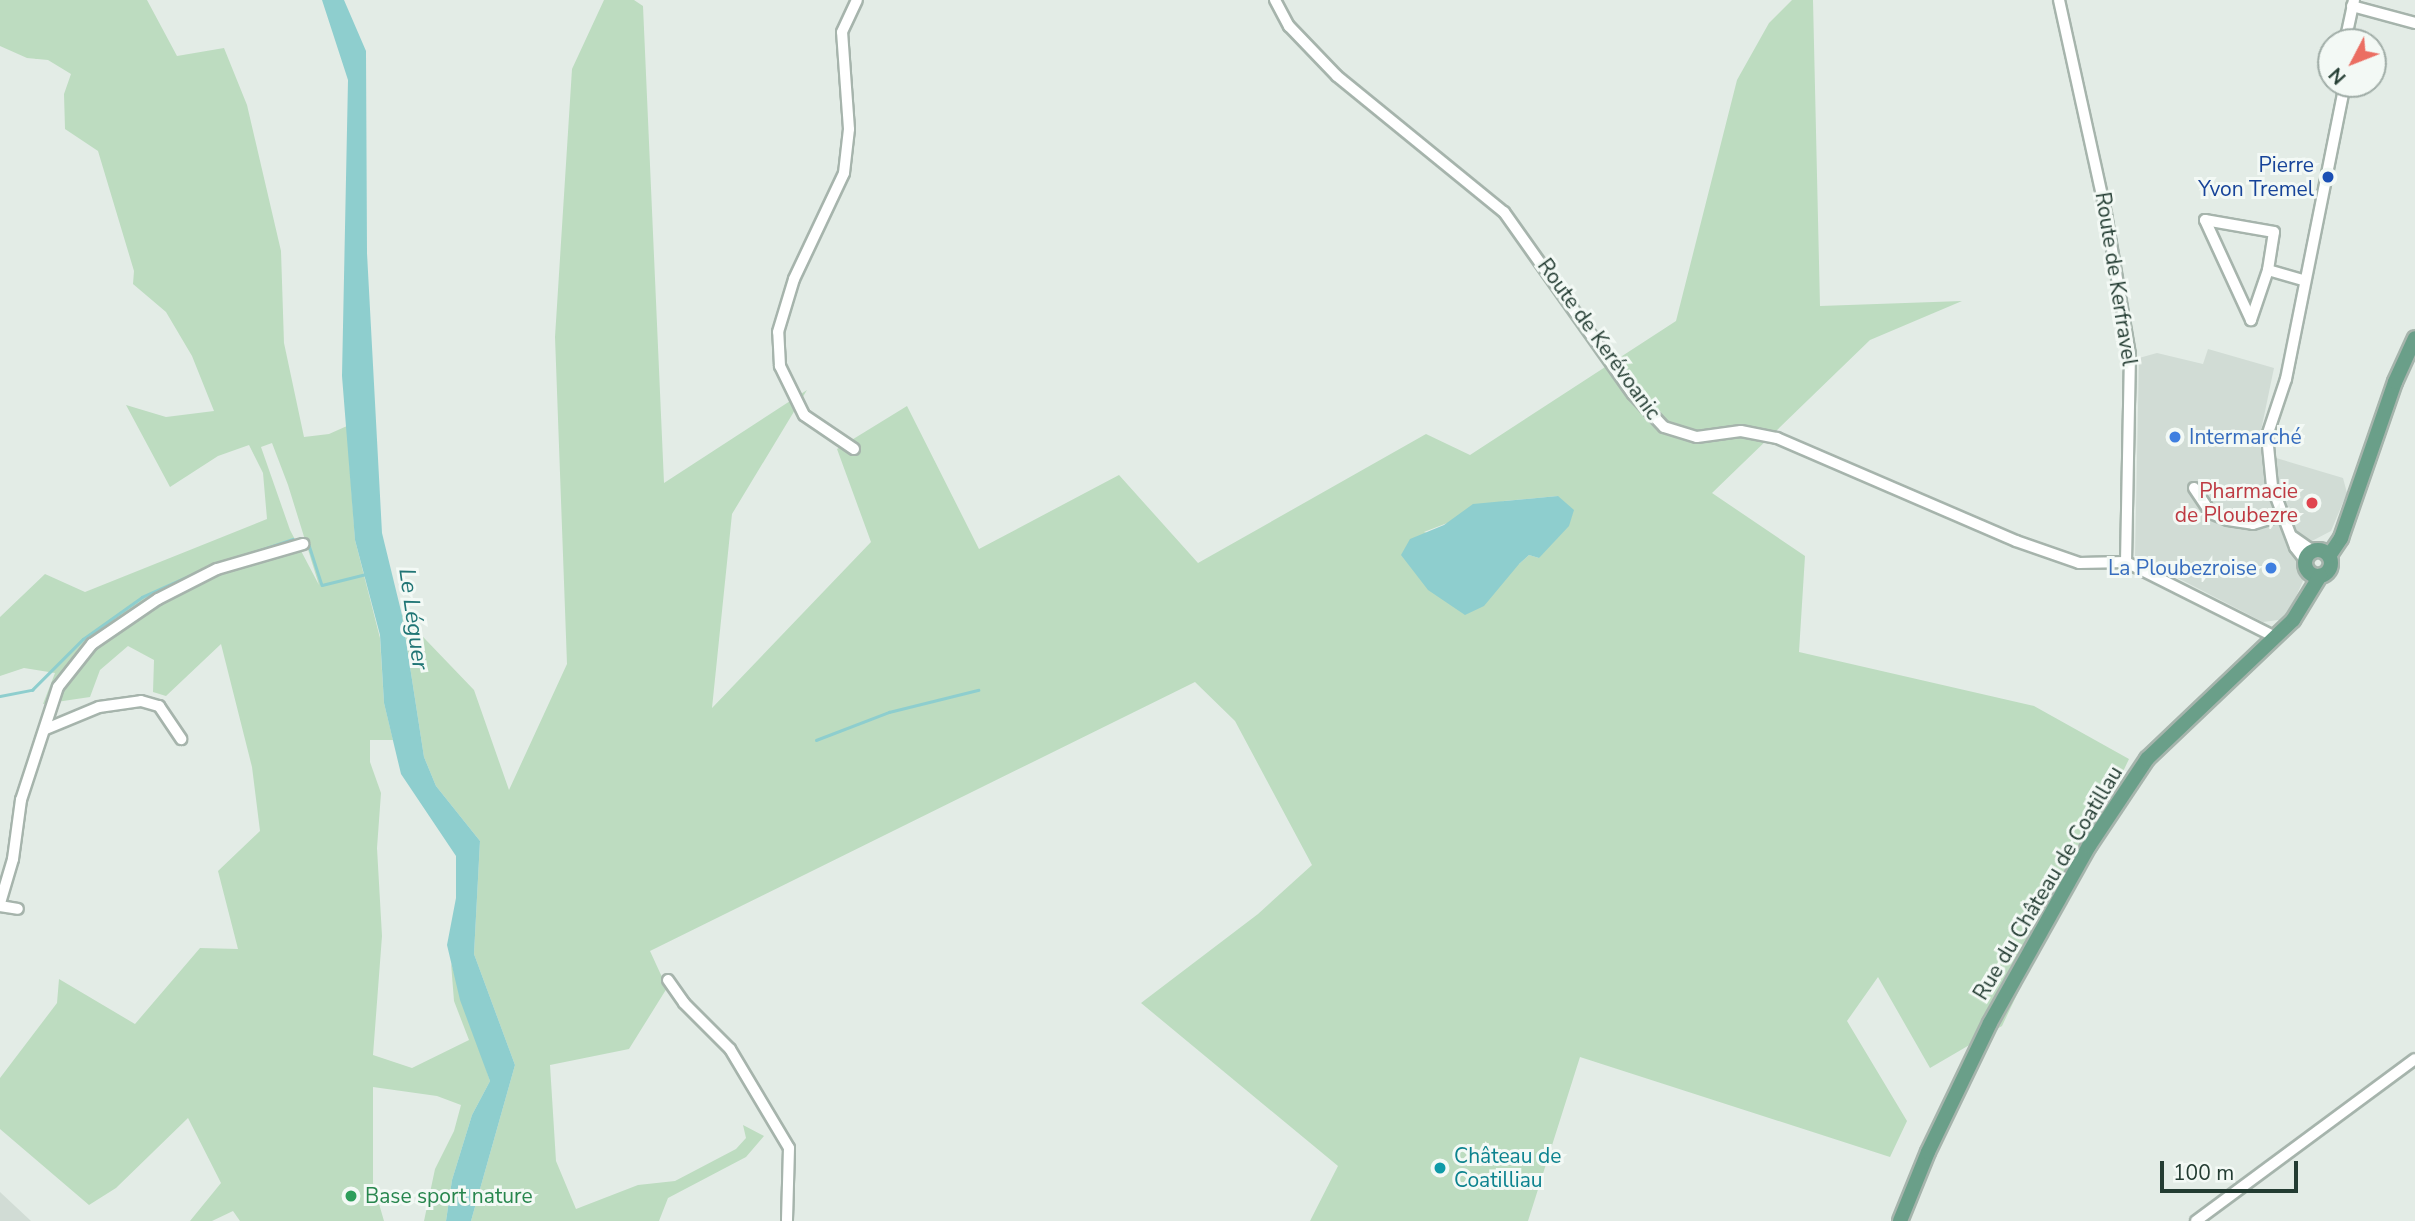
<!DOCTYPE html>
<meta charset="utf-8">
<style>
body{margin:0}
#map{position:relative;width:2415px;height:1221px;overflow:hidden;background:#e3ece6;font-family:"Nunito Sans",sans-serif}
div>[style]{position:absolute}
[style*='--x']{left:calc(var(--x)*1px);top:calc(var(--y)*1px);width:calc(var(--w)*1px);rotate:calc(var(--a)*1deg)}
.built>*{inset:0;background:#d1dcd5}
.green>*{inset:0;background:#bddcc0}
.water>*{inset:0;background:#8ecece}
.stream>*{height:2.5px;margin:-1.25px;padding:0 1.25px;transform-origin:1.25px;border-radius:1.25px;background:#8ecece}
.roads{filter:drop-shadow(2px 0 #a6b4ac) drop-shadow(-2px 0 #a6b4ac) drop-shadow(0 2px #a6b4ac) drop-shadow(0 -2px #a6b4ac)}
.minor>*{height:10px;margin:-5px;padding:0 5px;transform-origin:5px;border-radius:5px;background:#fff}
.major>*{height:14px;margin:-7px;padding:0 7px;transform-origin:7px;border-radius:7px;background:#6a9f89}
.major>.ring{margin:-7px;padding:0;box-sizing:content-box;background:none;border:14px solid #6a9f89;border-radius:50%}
.dots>*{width:19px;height:19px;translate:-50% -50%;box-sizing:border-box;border:4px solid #f3f9f5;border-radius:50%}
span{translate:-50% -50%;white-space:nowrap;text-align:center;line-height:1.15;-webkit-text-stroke:6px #f3f9f5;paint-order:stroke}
.transit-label{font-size:21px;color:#164399}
.right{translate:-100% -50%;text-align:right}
.street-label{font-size:21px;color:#233c32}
.shop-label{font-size:21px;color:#366cbe}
.left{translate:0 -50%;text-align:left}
.health-label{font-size:21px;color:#be3a42}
.culture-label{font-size:21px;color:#0d838f}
.leisure-label{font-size:21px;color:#27864d}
.water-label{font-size:23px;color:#207575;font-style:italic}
.north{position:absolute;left:2317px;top:28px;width:70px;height:70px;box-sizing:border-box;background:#f3f9f5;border:2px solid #a0ada7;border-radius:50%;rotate:228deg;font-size:19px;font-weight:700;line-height:28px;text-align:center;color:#233c32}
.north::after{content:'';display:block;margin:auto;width:24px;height:32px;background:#eb6e62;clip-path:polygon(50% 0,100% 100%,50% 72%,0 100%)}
.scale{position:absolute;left:2160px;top:1161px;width:138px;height:32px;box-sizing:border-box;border:4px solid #233c32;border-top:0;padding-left:9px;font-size:21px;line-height:24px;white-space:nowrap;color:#233c32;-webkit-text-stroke:5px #f3f9f5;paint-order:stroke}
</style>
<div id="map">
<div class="built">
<i style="clip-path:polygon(2208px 349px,2274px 368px,2258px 445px,2266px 455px,2343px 478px,2347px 493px,2331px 531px,2310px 542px,2297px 561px,2303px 581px,2286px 619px,2263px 622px,2135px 556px,2139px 358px,2157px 353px,2203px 364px)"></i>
<i style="clip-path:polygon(0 1192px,31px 1221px,0 1221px)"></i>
</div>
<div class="green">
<i style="clip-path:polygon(evenodd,0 0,147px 0,177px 56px,224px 48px,247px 105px,281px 251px,284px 343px,304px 437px,329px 434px,347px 426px,355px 540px,380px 638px,384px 703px,393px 740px,370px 740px,370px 762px,381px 793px,377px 848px,382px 936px,373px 1055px,412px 1068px,469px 1040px,454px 1001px,451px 963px,490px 1081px,472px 1115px,452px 1180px,446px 1221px,424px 1221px,435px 1169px,454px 1131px,461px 1105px,437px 1096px,373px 1087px,373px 1183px,384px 1221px,240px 1221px,233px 1211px,212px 1221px,190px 1221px,221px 1183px,188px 1118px,116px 1188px,89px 1205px,0 1129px,0 1078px,57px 1003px,59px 979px,135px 1024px,200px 948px,238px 949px,218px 871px,260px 831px,252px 767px,221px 644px,166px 696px,153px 692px,154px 660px,128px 646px,100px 670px,90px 697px,43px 704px,55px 673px,24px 668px,0 676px,0 617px,45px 574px,85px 592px,267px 519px,263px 473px,249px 445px,218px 456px,170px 487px,126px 405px,166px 417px,214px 411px,192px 356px,166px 312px,133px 284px,134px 271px,98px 151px,65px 129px,64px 94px,71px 74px,48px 60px,27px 58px,0 46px,0 0,272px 443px,288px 485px,319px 585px,290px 530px,261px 447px,272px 443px)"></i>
<i style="clip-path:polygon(evenodd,604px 0,634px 0,643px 6px,664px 483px,807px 390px,732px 514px,712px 708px,871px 542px,837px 449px,907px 406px,979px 549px,1119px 475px,1198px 563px,1426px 434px,1470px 455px,1676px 321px,1737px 80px,1769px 23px,1792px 0,1813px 0,1820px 306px,1962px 301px,1870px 340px,1712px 493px,1805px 556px,1799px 652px,2034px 706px,2129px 759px,2002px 1026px,1930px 1068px,1878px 977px,1847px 1021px,1907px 1121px,1890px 1157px,1580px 1057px,1528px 1221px,1310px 1221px,1338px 1166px,1141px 1003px,1258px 914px,1312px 865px,1235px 721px,1195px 682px,650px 951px,667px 988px,629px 1049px,550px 1065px,556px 1161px,576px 1209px,638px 1185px,675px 1181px,736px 1149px,746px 1138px,743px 1125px,764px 1136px,746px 1157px,668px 1198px,659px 1221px,471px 1221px,515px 1065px,474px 954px,480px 841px,436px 786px,424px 757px,402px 615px,474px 690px,509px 790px,567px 664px,555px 337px,572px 69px,604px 0,1558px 496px,1539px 558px,1529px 555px,1519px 564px,1424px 532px,1504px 501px,1558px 496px)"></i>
</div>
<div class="water">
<i style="clip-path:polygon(322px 0,344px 0,366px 51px,367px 253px,382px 533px,402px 615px,424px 757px,436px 786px,480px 841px,474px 954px,515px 1065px,471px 1221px,446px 1221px,452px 1180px,472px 1115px,490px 1081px,460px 1000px,447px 945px,456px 898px,456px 856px,401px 774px,384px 703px,380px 635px,355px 540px,342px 376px,348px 80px)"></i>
<i style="clip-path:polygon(1558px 496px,1574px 510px,1569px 526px,1539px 558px,1529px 555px,1519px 564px,1484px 606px,1465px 615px,1428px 590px,1401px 555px,1410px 539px,1444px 525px,1473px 504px)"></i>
</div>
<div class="stream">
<i style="--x:308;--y:542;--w:45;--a:72"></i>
<i style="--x:322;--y:585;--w:45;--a:-14"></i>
<i style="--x:230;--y:560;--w:66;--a:-18.4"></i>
<i style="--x:0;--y:696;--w:33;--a:-11"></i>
<i style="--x:32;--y:690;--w:72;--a:-45"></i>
<i style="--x:83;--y:639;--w:72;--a:-35.4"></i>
<i style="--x:142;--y:597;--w:76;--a:-24.2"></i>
<i style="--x:816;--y:740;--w:78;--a:-21"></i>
<i style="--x:889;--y:712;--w:92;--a:-13.9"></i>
</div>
<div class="roads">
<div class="minor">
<i style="--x:1275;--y:0;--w:30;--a:62"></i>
<i style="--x:1289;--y:26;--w:69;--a:46.2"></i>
<i style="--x:1337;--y:76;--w:215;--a:39.2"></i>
<i style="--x:1504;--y:212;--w:223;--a:54.7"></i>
<i style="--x:1633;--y:394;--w:45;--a:46.8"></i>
<i style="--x:1664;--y:427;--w:34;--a:17"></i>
<i style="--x:1697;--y:437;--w:44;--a:-7.8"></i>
<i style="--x:1741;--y:431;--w:37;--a:11"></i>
<i style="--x:1777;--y:438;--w:260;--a:23.3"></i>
<i style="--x:2016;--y:541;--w:67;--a:19.2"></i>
<i style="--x:2079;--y:563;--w:47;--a:-1.2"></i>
<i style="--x:2126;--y:562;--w:167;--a:26.7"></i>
<i style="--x:2059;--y:0;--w:219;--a:77.6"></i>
<i style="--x:2106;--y:214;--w:142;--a:80.3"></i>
<i style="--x:2130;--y:354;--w:208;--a:91.1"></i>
<i style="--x:2352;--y:6;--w:65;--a:15.1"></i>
<i style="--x:2345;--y:42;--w:43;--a:-77.9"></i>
<i style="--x:2268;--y:270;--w:53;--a:108.8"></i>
<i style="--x:2251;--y:320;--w:110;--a:-114.7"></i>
<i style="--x:2205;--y:220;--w:70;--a:9.9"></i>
<i style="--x:2274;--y:232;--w:38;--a:99"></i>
<i style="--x:2268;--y:270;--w:37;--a:16"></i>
<i style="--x:854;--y:449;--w:60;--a:-145.8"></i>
<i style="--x:804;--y:415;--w:55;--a:-116.1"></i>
<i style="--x:780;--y:366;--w:34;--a:-93"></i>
<i style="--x:778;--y:332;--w:55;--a:-73.2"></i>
<i style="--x:794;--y:279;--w:117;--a:-64.7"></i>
<i style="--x:844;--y:173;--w:44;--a:-83.5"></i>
<i style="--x:849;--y:129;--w:97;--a:-94.1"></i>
<i style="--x:842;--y:32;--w:35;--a:-65"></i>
<i style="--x:2194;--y:488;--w:30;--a:56"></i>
<i style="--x:2211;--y:513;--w:18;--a:22"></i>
<i style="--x:2228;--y:520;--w:25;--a:9"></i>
<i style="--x:2253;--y:524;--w:30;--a:-17"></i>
<i style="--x:2293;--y:537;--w:24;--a:35"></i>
<i style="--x:2305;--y:560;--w:16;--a:-128"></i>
<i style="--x:2295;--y:547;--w:65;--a:-110.7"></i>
<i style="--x:2272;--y:486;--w:50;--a:-95.7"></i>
<i style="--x:2267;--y:436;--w:60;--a:-71.6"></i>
<i style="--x:2286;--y:379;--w:301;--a:-78.7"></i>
<i style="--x:46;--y:729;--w:57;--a:-22.5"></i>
<i style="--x:99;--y:707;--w:42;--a:-8.1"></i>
<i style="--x:141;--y:701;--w:19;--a:16"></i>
<i style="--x:159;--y:706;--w:40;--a:56"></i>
<i style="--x:0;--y:903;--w:46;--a:-73.5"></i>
<i style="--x:13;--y:859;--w:60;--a:-82.3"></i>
<i style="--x:21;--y:800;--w:119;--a:-71.9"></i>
<i style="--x:58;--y:687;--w:55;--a:-51.7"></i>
<i style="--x:92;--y:644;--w:80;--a:-34.3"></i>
<i style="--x:158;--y:599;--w:66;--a:-27"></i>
<i style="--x:217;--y:569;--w:90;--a:-16.2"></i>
<i style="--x:0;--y:906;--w:18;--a:9"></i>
<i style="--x:668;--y:980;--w:28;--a:55"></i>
<i style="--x:684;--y:1003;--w:65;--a:45"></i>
<i style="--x:730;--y:1049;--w:115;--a:59.2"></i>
<i style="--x:789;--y:1148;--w:73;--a:91.6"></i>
<i style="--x:2196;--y:1221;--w:272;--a:-36.5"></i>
</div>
<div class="major">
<i class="ring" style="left:2305px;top:550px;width:12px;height:12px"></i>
<i style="--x:2329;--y:556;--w:22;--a:-56"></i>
<i style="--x:2341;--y:538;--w:165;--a:-70.9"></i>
<i style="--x:2395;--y:382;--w:48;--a:-65.6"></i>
<i style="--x:1900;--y:1221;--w:74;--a:-67.9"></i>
<i style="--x:1928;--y:1152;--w:143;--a:-64.3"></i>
<i style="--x:1990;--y:1023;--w:203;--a:-60.8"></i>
<i style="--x:2089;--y:846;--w:105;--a:-56.3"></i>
<i style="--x:2147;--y:759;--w:202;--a:-43.6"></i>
<i style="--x:2293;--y:620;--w:52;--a:-58.5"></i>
</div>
</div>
<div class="dots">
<i style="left:2328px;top:177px;background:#1a4fb4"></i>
<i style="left:2175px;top:437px;background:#3f7fe0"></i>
<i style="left:2312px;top:503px;background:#e0444e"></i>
<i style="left:2271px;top:568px;background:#3f7fe0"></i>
<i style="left:1440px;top:1168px;background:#0f9aa8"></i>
<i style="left:351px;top:1196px;background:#2e9e5b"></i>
</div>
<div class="transit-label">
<span class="right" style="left:2314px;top:177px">Pierre<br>Yvon Tremel</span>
</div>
<div class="street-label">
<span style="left:2116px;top:279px;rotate:81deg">Route de Kerfravel</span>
<span style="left:1599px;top:339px;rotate:54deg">Route de Kerévoanic</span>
<span style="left:2048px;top:883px;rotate:-59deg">Rue du Château de Coatillau</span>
</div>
<div class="shop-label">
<span class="left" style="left:2189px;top:437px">Intermarché</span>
<span class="right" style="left:2257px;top:568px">La Ploubezroise</span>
</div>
<div class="health-label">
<span class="right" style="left:2298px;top:503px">Pharmacie<br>de Ploubezre</span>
</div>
<div class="culture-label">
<span class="left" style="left:1454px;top:1168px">Château de<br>Coatilliau</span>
</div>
<div class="leisure-label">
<span class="left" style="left:365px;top:1196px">Base sport nature</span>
</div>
<div class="water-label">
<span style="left:413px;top:619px;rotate:82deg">Le Léguer</span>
</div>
<div class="north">N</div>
<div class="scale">100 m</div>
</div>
